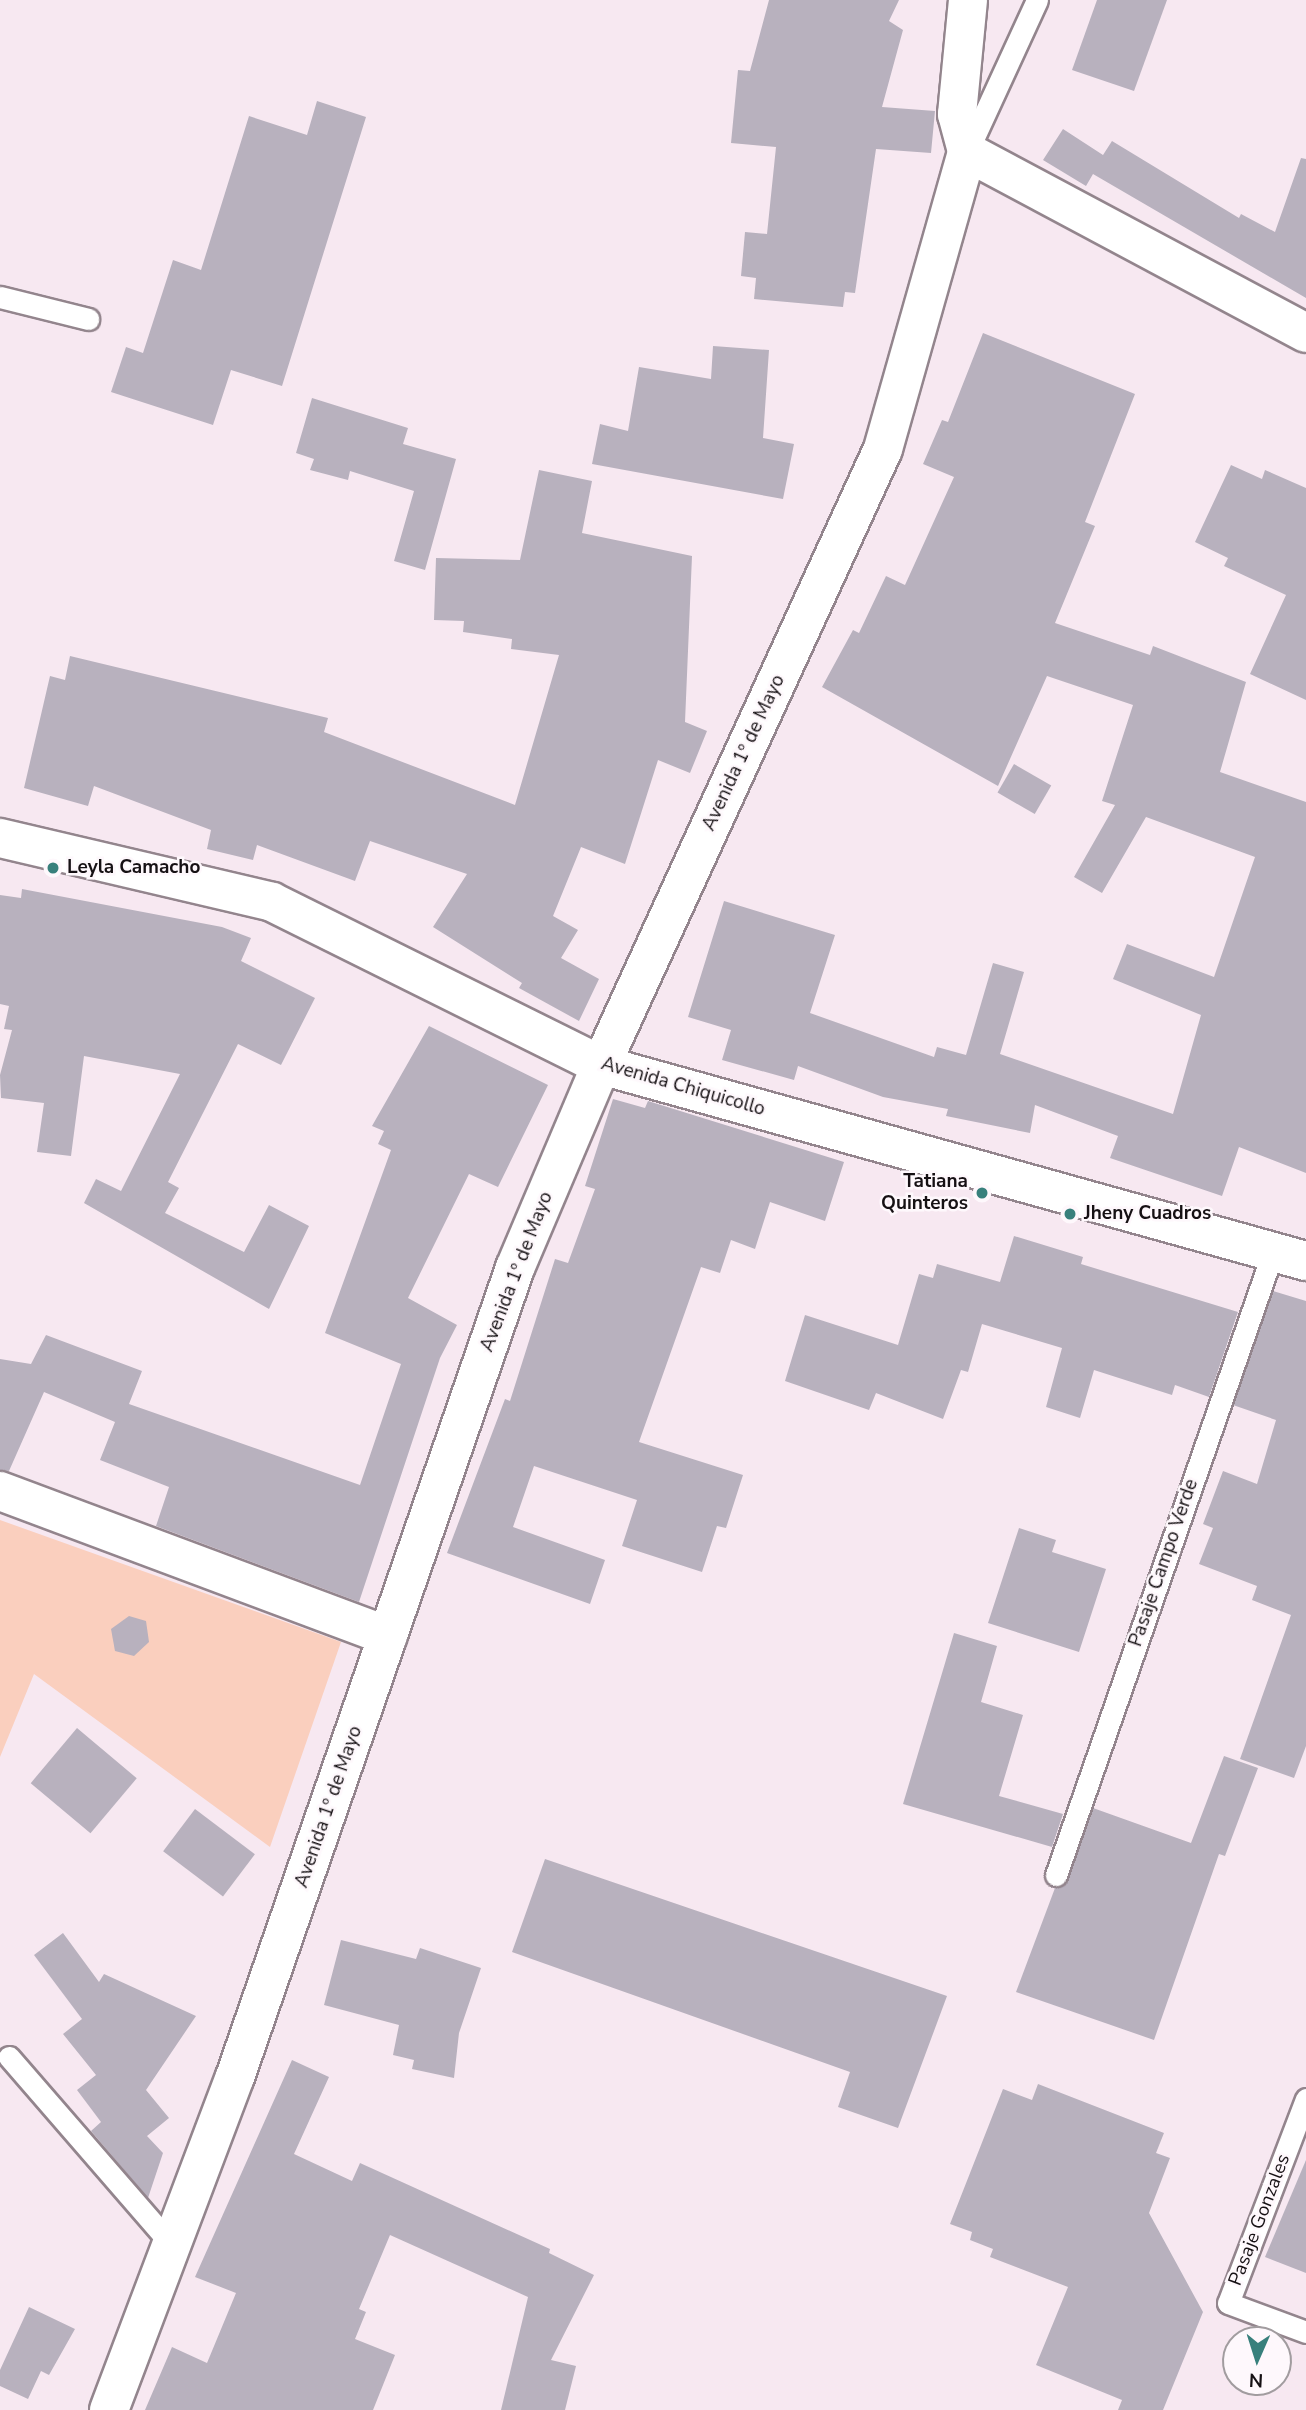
<!DOCTYPE html>
<meta charset="utf-8">
<style>
body{margin:0}
#map{position:relative;width:1306px;height:2410px;overflow:hidden;background:#f7e8f1;font-family:"Nunito Sans",sans-serif}
div>[style]{position:absolute}
[style*='--x']{left:calc(var(--x)*1px);top:calc(var(--y)*1px);width:calc(var(--w)*1px);rotate:calc(var(--a)*1deg)}
.green>*{inset:0;background:#facfbe}
.building>*{inset:0;background:#b8b1be;transform-origin:0 0}
.roads{filter:drop-shadow(2px 0 #93858d) drop-shadow(-2px 0 #93858d) drop-shadow(0 2px #93858d) drop-shadow(0 -2px #93858d)}
.service>*{height:21px;margin:-10.5px;padding:0 10.5px;transform-origin:10.5px;border-radius:10.5px;background:#fff}
.minor>*{height:38px;margin:-19px;padding:0 19px;transform-origin:19px;border-radius:19px;background:#fff}
.secondary>*{height:38px;margin:-19px;padding:0 19px;transform-origin:19px;border-radius:19px;background:#fff}
.dots>*{width:19px;height:19px;translate:-50% -50%;box-sizing:border-box;border:4px solid #fef8fc;border-radius:50%}
span{translate:-50% -50%;white-space:nowrap;text-align:center;line-height:1.15;-webkit-text-stroke:5px #fef8fc;paint-order:stroke}
.street-label{font-size:19px;color:#161114}
.poi-label{font-size:19px;color:#161114;font-weight:700}
.left{translate:0 -50%;text-align:left}
.right{translate:-100% -50%;text-align:right}
.north{position:absolute;left:1222px;top:2326px;width:70px;height:70px;box-sizing:border-box;background:#fef8fc;border:2px solid #a19c9f;border-radius:50%;rotate:183deg;font-size:19px;font-weight:700;line-height:28px;text-align:center;color:#161114}
.north::after{content:'';display:block;margin:auto;width:24px;height:32px;background:#38807c;clip-path:polygon(50% 0,100% 100%,50% 72%,0 100%)}
</style>
<div id="map">
<div class="green">
<i style="clip-path:polygon(0 1520px,341px 1642px,270px 1847px,34px 1674px,0 1757px)"></i>
</div>
<div class="building">
<i style="clip-path:polygon(769px 0,899px 0,889px 21px,903px 30px,882px 107px,935px 111px,931px 153px,876px 149px,855px 293px,845px 292px,843px 307px,754px 299px,756px 278px,741px 276px,745px 232px,767px 234px,776px 147px,731px 143px,738px 70px,750px 71px)"></i>
<i style="clip-path:polygon(1097px 0,1167px 0,1134px 91px,1072px 70px)"></i>
<i style="clip-path:polygon(317px 101px,366px 117px,282px 386px,231px 370px,213px 425px,111px 392px,126px 347px,143px 353px,173px 260px,201px 270px,249px 116px,307px 135px)"></i>
<i style="clip-path:polygon(1063px 129px,1103px 155px,1112px 141px,1239px 218px,1241px 214px,1275px 232px,1301px 158px,1306px 159px,1306px 298px,1093px 174px,1086px 186px,1043px 160px)"></i>
<i style="clip-path:polygon(983px 333px,1135px 394px,1085px 522px,1095px 526px,1055px 623px,1150px 655px,1153px 646px,1246px 682px,1220px 772px,1306px 802px,1306px 1173px,1239px 1147px,1222px 1196px,1110px 1158px,1118px 1136px,1035px 1105px,1030px 1133px,946px 1116px,948px 1109px,883px 1097px,798px 1066px,794px 1080px,722px 1060px,731px 1030px,688px 1017px,724px 901px,835px 935px,810px 1013px,934px 1057px,937px 1047px,966px 1055px,993px 963px,1024px 972px,1000px 1054px,1173px 1114px,1201px 1015px,1113px 979px,1127px 944px,1214px 977px,1255px 857px,1146px 817px,1102px 893px,1074px 877px,1115px 805px,1102px 801px,1133px 705px,1047px 676px,998px 786px,822px 687px,853px 630px,859px 633px,886px 576px,905px 585px,954px 477px,923px 464px,942px 420px,948px 422px)"></i>
<i style="clip-path:polygon(713px 346px,769px 350px,763px 438px,794px 444px,783px 499px,592px 464px,600px 424px,628px 431px,639px 367px,711px 379px)"></i>
<i style="clip-path:polygon(312px 398px,408px 428px,403px 444px,456px 459px,425px 570px,394px 561px,414px 491px,350px 471px,348px 480px,310px 470px,314px 459px,296px 453px)"></i>
<i style="clip-path:polygon(1231px 465px,1262px 479px,1265px 470px,1306px 488px,1306px 700px,1250px 674px,1286px 595px,1224px 566px,1228px 558px,1195px 542px)"></i>
<i style="clip-path:polygon(539px 470px,592px 481px,582px 533px,692px 556px,685px 722px,707px 731px,690px 773px,658px 760px,625px 864px,581px 847px,553px 916px,578px 930px,561px 958px,599px 979px,579px 1021px,519px 988px,522px 983px,433px 927px,467px 874px,370px 841px,355px 881px,257px 845px,253px 860px,207px 849px,211px 830px,94px 786px,88px 806px,24px 788px,50px 676px,65px 680px,70px 656px,328px 718px,324px 732px,515px 805px,559px 655px,511px 649px,512px 639px,463px 632px,464px 621px,434px 620px,436px 558px,520px 560px)"></i>
<i style="left:1014px;top:764px;width:43px;height:33px;rotate:30deg"></i>
<i style="clip-path:polygon(22px 889px,222px 927px,251px 938px,241px 961px,315px 998px,281px 1065px,238px 1044px,168px 1182px,179px 1188px,165px 1213px,244px 1252px,269px 1205px,309px 1226px,269px 1309px,84px 1203px,96px 1179px,121px 1191px,180px 1074px,84px 1056px,71px 1156px,37px 1152px,44px 1103px,1px 1098px,0 1075px,12px 1030px,4px 1029px,9px 1006px,0 1004px,0 895px,21px 898px)"></i>
<i style="clip-path:polygon(429px 1026px,548px 1085px,498px 1187px,469px 1174px,408px 1298px,457px 1325px,440px 1358px,359px 1602px,156px 1526px,169px 1487px,100px 1460px,115px 1422px,44px 1392px,9px 1471px,0 1470px,0 1359px,31px 1364px,46px 1335px,142px 1371px,129px 1404px,360px 1485px,401px 1364px,325px 1333px,391px 1150px,378px 1144px,384px 1131px,372px 1126px)"></i>
<i style="clip-path:polygon(613px 1099px,645px 1108px,648px 1101px,844px 1162px,825px 1221px,770px 1202px,755px 1249px,731px 1240px,720px 1273px,701px 1267px,639px 1442px,743px 1475px,726px 1528px,717px 1526px,702px 1572px,622px 1546px,637px 1500px,534px 1466px,513px 1527px,605px 1560px,590px 1604px,447px 1553px,505px 1399px,510px 1401px,555px 1259px,568px 1263px,595px 1189px,585px 1186px)"></i>
<i style="clip-path:polygon(1014px 1236px,1083px 1257px,1081px 1264px,1238px 1312px,1209px 1397px,1175px 1385px,1172px 1395px,1094px 1370px,1080px 1418px,1046px 1407px,1062px 1348px,982px 1324px,968px 1372px,961px 1370px,943px 1419px,876px 1393px,869px 1410px,785px 1381px,805px 1315px,898px 1345px,919px 1274px,933px 1278px,937px 1264px,1000px 1282px)"></i>
<i style="clip-path:polygon(1273px 1291px,1306px 1301px,1306px 1746px,1294px 1778px,1240px 1759px,1291px 1615px,1252px 1600px,1257px 1586px,1199px 1564px,1213px 1528px,1203px 1524px,1223px 1471px,1257px 1484px,1276px 1420px,1233px 1405px)"></i>
<i style="clip-path:polygon(1019px 1528px,1056px 1540px,1052px 1552px,1106px 1569px,1079px 1652px,988px 1623px)"></i>
<i style="clip-path:polygon(129px 1616px,146px 1621px,149px 1642px,134px 1656px,115px 1651px,111px 1629px)"></i>
<i style="clip-path:polygon(954px 1633px,997px 1646px,981px 1702px,1023px 1715px,999px 1796px,1063px 1814px,1052px 1847px,903px 1804px)"></i>
<i style="left:77px;top:1728px;width:78px;height:72px;rotate:40deg"></i>
<i style="clip-path:polygon(1224px 1756px,1258px 1768px,1225px 1856px,1219px 1854px,1154px 2040px,1016px 1992px,1055px 1888px,1068px 1879px,1093px 1808px,1191px 1843px)"></i>
<i style="left:195px;top:1809px;width:75px;height:53px;rotate:37deg"></i>
<i style="clip-path:polygon(545px 1859px,947px 1996px,898px 2128px,838px 2107px,850px 2072px,512px 1952px)"></i>
<i style="clip-path:polygon(63px 1933px,99px 1982px,104px 1974px,196px 2016px,146px 2090px,169px 2118px,147px 2136px,163px 2153px,148px 2198px,91px 2131px,101px 2122px,77px 2090px,96px 2075px,63px 2034px,82px 2019px,34px 1955px)"></i>
<i style="clip-path:polygon(341px 1940px,416px 1959px,420px 1948px,481px 1968px,459px 2033px,454px 2078px,412px 2069px,414px 2060px,393px 2055px,399px 2025px,324px 2005px)"></i>
<i style="clip-path:polygon(292px 2060px,329px 2077px,294px 2154px,352px 2181px,360px 2163px,550px 2249px,549px 2253px,594px 2275px,551px 2360px,576px 2366px,565px 2410px,501px 2410px,528px 2297px,390px 2235px,359px 2309px,366px 2312px,355px 2339px,395px 2355px,373px 2410px,145px 2410px,172px 2347px,207px 2363px,236px 2293px,195px 2277px)"></i>
<i style="clip-path:polygon(1038px 2084px,1164px 2133px,1156px 2153px,1170px 2158px,1149px 2213px,1203px 2312px,1163px 2410px,1118px 2410px,1122px 2400px,1036px 2365px,1068px 2287px,990px 2257px,993px 2249px,970px 2240px,972px 2232px,950px 2224px,1003px 2089px,1032px 2100px)"></i>
<i style="clip-path:polygon(1306px 2160px,1306px 2273px,1265px 2257px)"></i>
<i style="clip-path:polygon(29px 2307px,75px 2329px,49px 2375px,41px 2371px,28px 2399px,0 2386px,0 2370px)"></i>
</div>
<div class="roads">
<div class="service">
<i style="--x:968;--y:150;--w:165;--a:-65.3"></i>
<i style="--x:0;--y:297;--w:91;--a:14"></i>
<i style="--x:1056;--y:1875;--w:660;--a:-70.8"></i>
<i style="--x:9;--y:2057;--w:246;--a:49.1"></i>
<i style="--x:1306;--y:2099;--w:218;--a:110.9"></i>
<i style="--x:1228;--y:2303;--w:83;--a:20.4"></i>
</div>
<div class="minor">
<i style="--x:968;--y:0;--w:115;--a:95.5"></i>
<i style="--x:957;--y:114;--w:39;--a:75"></i>
<i style="--x:967;--y:152;--w:384;--a:28.1"></i>
<i style="--x:601;--y:1065;--w:677;--a:-65.4"></i>
<i style="--x:883;--y:449;--w:309;--a:-74.2"></i>
<i style="--x:0;--y:1491;--w:414;--a:20.5"></i>
</div>
<div class="secondary">
<i style="--x:0;--y:838;--w:279;--a:13.2"></i>
<i style="--x:272;--y:902;--w:367;--a:26.4"></i>
<i style="--x:601;--y:1065;--w:732;--a:15.54"></i>
<i style="--x:109;--y:2410;--w:356;--a:-69.3"></i>
<i style="--x:235;--y:2077;--w:856;--a:-70.91"></i>
<i style="--x:515;--y:1268;--w:220;--a:-67"></i>
</div>
</div>
<div class="dots">
<i style="left:53px;top:868px;background:#38807c"></i>
<i style="left:982px;top:1193px;background:#38807c"></i>
<i style="left:1070px;top:1214px;background:#38807c"></i>
</div>
<div class="street-label">
<span style="left:744px;top:753px;rotate:-65deg">Avenida 1º de Mayo</span>
<span style="left:683px;top:1087px;rotate:16deg">Avenida Chiquicollo</span>
<span style="left:517px;top:1272px;rotate:-69deg">Avenida 1º de Mayo</span>
<span style="left:1164px;top:1563px;rotate:-71deg">Pasaje Campo Verde</span>
<span style="left:329px;top:1807px;rotate:-71deg">Avenida 1º de Mayo</span>
<span style="left:1260px;top:2220px;rotate:-69deg">Pasaje Gonzales</span>
</div>
<div class="poi-label">
<span class="left" style="left:67px;top:868px">Leyla Camacho</span>
<span class="right" style="left:968px;top:1193px">Tatiana<br>Quinteros</span>
<span class="left" style="left:1084px;top:1214px">Jheny Cuadros</span>
</div>
<div class="north">N</div>
</div>
